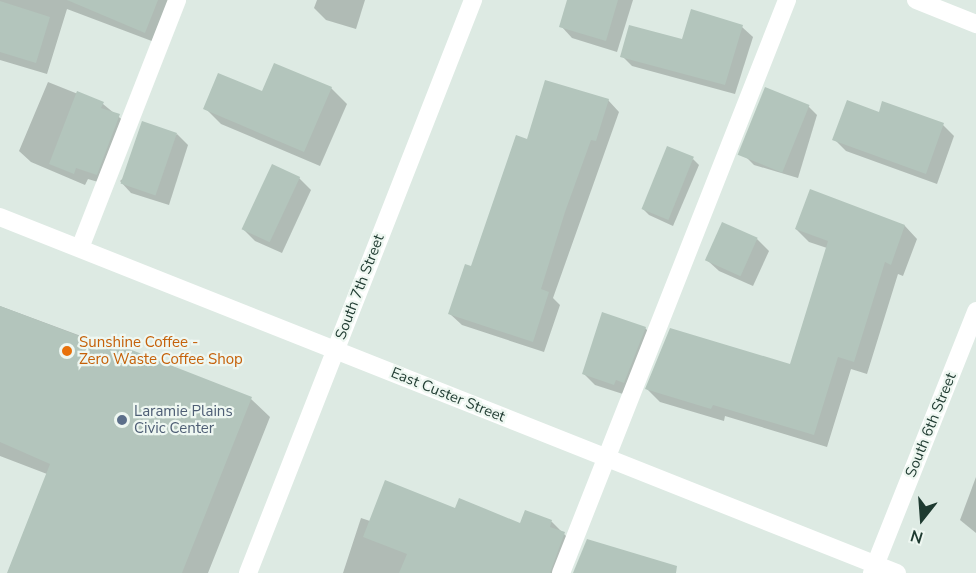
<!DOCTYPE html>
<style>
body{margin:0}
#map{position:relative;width:976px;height:573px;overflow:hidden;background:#ddeae3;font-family:"Nunito Sans",sans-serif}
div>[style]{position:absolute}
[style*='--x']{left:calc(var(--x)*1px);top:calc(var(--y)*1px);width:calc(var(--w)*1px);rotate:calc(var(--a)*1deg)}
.shadow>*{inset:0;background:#0003}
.building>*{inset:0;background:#b3c5bc;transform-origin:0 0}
.service>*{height:18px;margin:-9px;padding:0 9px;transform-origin:9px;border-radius:9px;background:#fff}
.minor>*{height:18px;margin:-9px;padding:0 9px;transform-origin:9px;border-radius:9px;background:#fff}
.dots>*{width:16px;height:16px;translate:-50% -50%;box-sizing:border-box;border:3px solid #eef7f1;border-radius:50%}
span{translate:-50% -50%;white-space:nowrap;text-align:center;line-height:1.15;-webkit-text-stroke:4.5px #eef7f1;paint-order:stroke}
.street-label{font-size:15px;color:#1e3a30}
.food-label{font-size:15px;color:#c56008}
.left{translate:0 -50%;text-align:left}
.service-label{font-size:15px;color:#4e5e75}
.north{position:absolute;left:892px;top:489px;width:60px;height:60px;-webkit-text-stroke:4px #eef7f1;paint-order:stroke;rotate:197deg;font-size:16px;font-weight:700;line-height:24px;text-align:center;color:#1e3a30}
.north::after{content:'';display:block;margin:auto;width:21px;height:27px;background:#1e3a30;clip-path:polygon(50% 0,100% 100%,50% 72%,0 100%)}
</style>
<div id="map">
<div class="shadow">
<i style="clip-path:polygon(0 0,174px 0,157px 43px,67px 9px,47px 74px,0 60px)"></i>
<i style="clip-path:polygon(317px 0,365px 0,356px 29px,326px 20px,314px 8px)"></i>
<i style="clip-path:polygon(569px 0,633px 0,617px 52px,572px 38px,561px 26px)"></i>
<i style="clip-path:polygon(742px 27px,753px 37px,735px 94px,632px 66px,622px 56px)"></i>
<i style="clip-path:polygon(48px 82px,103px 104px,131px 127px,108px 185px,88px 179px,85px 185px,31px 162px,19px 151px)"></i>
<i style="clip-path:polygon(331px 88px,347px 104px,320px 166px,221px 124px,205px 108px,263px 93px)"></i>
<i style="clip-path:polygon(608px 100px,619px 112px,553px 298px,560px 305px,544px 352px,462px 325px,450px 314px,528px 141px)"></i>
<i style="clip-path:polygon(808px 106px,817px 115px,798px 178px,754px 165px,744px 155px)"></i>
<i style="clip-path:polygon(880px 114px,943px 125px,954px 136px,937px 184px,846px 151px,834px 139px)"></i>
<i style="clip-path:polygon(177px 134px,188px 145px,169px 205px,131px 193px,120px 181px)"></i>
<i style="clip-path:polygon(693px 159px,699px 165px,673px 226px,649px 215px,643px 209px)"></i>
<i style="clip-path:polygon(299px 178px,311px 190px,282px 253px,255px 241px,244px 230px)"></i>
<i style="clip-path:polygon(905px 226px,917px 239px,903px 276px,898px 274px,867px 374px,851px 369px,827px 447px,725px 416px,724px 421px,660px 402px,647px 389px,791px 366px,827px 248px,809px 242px,796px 229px)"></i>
<i style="clip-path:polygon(757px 239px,769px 251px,753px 286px,719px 271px,707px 260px)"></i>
<i style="clip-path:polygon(0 306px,251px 399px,270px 417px,208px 573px,8px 573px,47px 474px,0 456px)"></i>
<i style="clip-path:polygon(645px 328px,657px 340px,626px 395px,595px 385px,584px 374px)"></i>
<i style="clip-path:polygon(976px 477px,976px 533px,960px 520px)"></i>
<i style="clip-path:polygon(456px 510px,521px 525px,526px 512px,552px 522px,576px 546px,566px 573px,343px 573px,361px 518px,370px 521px)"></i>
</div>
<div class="building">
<i style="clip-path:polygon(67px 0,158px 0,145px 33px)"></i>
<i style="clip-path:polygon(567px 0,618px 0,606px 41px,559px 27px)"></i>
<i style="clip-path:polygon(0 1px,50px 17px,36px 63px,0 52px)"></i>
<i style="clip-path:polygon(691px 9px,743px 25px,725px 85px,620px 57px,629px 25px,682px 39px)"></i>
<i style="clip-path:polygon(274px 63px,332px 87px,304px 152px,203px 109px,218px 73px,262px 91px)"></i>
<i style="clip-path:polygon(545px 80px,609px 99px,596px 141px,591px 140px,565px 212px,541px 289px,549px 292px,533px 342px,448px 314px,465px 264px,471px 266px,516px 135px,527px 139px)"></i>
<i style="left:765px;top:87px;width:48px;height:73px;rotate:22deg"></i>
<i style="clip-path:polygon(77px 91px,104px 102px,101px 108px,120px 114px,97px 175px,76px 168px,74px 174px,49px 164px)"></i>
<i style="clip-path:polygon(847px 100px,879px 112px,882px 101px,944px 123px,926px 174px,832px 140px)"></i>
<i style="left:142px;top:121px;width:37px;height:66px;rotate:19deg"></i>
<i style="left:667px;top:146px;width:29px;height:68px;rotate:22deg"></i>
<i style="left:272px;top:164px;width:31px;height:72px;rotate:25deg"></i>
<i style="clip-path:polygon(810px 189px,905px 225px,891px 265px,885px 262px,854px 362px,838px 357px,814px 435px,713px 405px,711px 409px,645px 389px,670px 328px,790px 364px,828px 241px,795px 229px)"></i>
<i style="left:722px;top:222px;width:39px;height:42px;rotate:24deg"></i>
<i style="clip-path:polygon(0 306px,98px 343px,101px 338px,252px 397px,182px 573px,7px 573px,50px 464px,0 442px)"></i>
<i style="clip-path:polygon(602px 312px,646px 327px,624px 383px,616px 380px,614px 385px,582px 374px)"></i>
<i style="clip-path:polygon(385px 480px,455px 508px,459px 498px,520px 523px,525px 510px,552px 520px,550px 527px,565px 532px,550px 573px,399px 573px,407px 554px,363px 537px)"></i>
<i style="clip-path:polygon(587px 539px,677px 566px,676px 573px,573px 573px)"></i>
</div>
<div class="service">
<i style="--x:80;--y:248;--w:266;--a:-68.6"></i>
<i style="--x:561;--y:573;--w:616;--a:-68.47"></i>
</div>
<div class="minor">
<i style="--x:916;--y:0;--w:65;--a:21.8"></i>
<i style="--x:0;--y:217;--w:965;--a:21.65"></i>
<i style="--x:248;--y:573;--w:616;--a:-68.56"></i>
<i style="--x:872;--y:573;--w:282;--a:-68.3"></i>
</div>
<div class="dots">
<i style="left:67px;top:351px;background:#e8710a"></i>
<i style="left:122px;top:420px;background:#5c6f8a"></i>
</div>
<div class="street-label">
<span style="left:360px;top:287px;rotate:-69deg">South 7th Street</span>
<span style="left:448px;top:395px;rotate:22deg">East Custer Street</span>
<span style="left:931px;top:425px;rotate:-68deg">South 6th Street</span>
</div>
<div class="food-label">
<span class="left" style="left:79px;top:351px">Sunshine Coffee -<br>Zero Waste Coffee Shop</span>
</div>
<div class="service-label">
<span class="left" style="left:134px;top:420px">Laramie Plains<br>Civic Center</span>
</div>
<div class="north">N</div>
</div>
